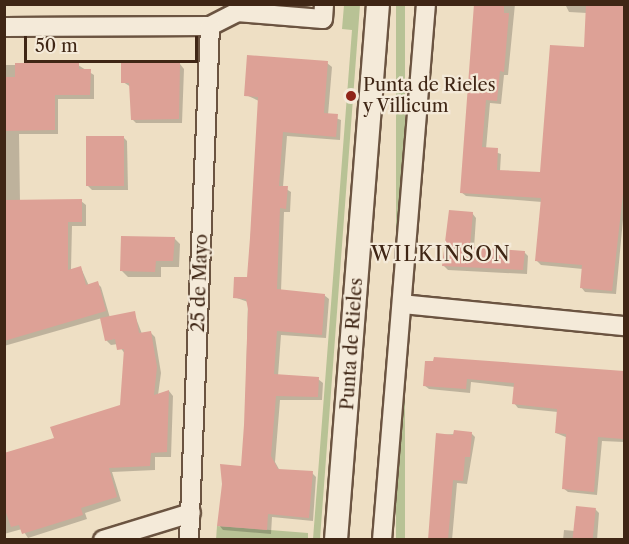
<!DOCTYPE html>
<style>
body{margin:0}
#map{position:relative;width:629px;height:544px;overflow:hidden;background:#eedfc4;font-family:"Libre Caslon Text",serif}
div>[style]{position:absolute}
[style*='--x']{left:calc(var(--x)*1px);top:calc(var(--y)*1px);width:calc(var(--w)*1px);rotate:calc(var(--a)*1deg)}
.green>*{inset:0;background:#b8c295;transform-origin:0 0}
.shadow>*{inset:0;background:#0003}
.building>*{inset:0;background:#dda196;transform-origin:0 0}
.roads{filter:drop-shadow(2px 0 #6b5441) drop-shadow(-2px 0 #6b5441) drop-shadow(0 2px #6b5441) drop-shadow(0 -2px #6b5441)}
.minor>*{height:18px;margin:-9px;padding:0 9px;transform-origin:9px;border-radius:9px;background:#f4ead9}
.tertiary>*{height:22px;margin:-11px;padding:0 11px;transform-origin:11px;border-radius:11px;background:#f4ead9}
.dots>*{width:16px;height:16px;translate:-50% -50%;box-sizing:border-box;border:3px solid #f4ead9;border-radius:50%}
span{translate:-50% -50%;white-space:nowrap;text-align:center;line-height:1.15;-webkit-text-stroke:4.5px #f4ead9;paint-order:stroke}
.poi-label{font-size:18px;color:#3f2615}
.left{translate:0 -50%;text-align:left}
.street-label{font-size:18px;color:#3f2615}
.neighbourhood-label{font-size:20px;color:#3f2615;letter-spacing:1.5px}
.frame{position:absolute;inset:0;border:6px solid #3f2615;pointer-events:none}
.scale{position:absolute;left:24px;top:36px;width:174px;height:27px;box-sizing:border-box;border:3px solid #3f2615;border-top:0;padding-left:8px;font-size:18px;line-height:21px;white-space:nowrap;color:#3f2615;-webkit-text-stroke:4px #f4ead9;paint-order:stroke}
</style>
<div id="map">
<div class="green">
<i style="clip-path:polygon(344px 5px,360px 5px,320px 539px,313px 539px,352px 30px,342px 29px)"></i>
<i style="left:396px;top:5px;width:9px;height:536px"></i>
<i style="clip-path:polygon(217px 526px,308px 533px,308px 539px,216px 540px)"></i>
</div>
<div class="shadow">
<i style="clip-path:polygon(476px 4px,515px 4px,508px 75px,504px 75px,501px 104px,490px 103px,486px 149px,501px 154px,500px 171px,541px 174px,585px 49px,587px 13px,569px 12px,565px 4px,624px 4px,624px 209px,616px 294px,585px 292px,581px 287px,583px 269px,541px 265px,537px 261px,542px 202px,466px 196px,461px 192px)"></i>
<i style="clip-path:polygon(327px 63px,332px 67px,328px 115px,341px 120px,340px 140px,287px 136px,283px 187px,291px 192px,290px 212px,284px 212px,281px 291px,324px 295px,329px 299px,326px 338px,281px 335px,278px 376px,318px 379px,323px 383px,322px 400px,280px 400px,275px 462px,280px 471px,312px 473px,316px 477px,313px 521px,272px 517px,271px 534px,223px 530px,219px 525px,242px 467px,245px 425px,248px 302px,234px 297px,248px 279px,259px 101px,246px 95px)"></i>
<i style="clip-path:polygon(180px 64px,184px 69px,182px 123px,136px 123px,132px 119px,131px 87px,123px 82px)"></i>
<i style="clip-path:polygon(4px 65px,78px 65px,94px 75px,94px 99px,58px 99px,58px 134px,19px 134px,20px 202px,81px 201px,86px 205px,86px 226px,72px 226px,71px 270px,81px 268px,89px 286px,97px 283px,101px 287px,110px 318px,134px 313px,142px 334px,150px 332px,155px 337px,161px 373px,158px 395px,169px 391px,173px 396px,171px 457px,155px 457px,155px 470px,112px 472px,121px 501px,85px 513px,87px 519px,28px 538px,22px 529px,4px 534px,4px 455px,55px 439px,121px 406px,125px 354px,118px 344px,111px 345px,106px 340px,102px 318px,4px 346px)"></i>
<i style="clip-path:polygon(123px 137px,127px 141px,128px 190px,92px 190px,88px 186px)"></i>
<i style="clip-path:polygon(472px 213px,476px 218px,474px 248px,524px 252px,528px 256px,527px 274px,448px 270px,444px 266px)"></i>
<i style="clip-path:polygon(174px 238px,180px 244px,179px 267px,161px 267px,161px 277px,128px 277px,122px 271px)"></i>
<i style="clip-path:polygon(435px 358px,624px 373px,624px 442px,602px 441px,597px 495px,568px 492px,563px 488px,568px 438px,556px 433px,558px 412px,518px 408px,514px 403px,515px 387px,471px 382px,470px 393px,429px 389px,424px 385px)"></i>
<i style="clip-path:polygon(471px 433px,475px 437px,467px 484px,457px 483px,452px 540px,429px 540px,438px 435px)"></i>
<i style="clip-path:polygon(595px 509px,599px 513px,597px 540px,563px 540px,564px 530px,575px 531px)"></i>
</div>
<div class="building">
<i style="clip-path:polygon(474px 4px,504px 4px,504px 13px,509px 13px,504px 72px,500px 71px,497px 101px,486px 100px,482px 147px,498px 148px,497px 170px,540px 172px,550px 45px,584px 47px,586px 4px,624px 4px,624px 185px,612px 291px,580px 288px,582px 265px,535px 261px,541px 198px,460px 193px)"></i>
<i style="clip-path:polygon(247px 55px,328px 61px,324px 113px,338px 114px,336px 137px,283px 132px,279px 186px,288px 186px,286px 209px,280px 208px,277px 289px,325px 294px,322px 335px,277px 331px,274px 374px,319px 377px,318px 397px,276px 396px,271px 456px,278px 469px,313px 471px,309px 518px,268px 514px,267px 530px,217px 526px,222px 484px,220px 464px,241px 466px,244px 425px,248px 309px,246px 299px,233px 298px,234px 277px,247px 277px,250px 238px,258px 97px,244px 96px)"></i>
<i style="clip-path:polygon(15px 63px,79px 63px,79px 69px,91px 69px,90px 95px,55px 95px,55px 130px,4px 131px,4px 77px,15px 77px)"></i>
<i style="clip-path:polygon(121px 63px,180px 63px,179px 119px,131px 120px,129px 83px,121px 83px)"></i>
<i style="left:86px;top:136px;width:38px;height:50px"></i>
<i style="clip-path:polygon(82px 199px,82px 222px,68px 222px,68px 270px,81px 266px,86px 285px,98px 281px,106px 311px,4px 341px,4px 200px)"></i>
<i style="clip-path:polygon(449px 210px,473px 212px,470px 247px,525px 251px,523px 270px,442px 266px)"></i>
<i style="clip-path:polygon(121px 236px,175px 237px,173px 261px,156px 261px,155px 272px,120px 271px)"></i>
<i style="clip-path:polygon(135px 311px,139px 333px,151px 331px,157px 367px,154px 395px,169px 390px,167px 452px,151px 453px,150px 466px,109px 468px,117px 497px,81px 508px,83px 515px,22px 534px,19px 525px,11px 527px,4px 507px,4px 453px,54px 438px,50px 427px,120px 405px,124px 349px,117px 350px,115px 339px,105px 341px,100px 318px)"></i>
<i style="clip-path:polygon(434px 357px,624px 371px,623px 439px,598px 437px,594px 492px,562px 489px,566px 434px,555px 433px,557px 409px,512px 404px,514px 383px,467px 379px,466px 389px,423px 386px,425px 361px,433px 361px)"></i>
<i style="clip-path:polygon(454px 430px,472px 432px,470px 457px,465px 457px,463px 481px,453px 480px,448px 540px,428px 540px,436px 433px,453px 435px)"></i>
<i style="left:576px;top:506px;width:20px;height:34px;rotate:6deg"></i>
</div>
<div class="roads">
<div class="minor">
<i style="--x:4;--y:27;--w:206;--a:-0.3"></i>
<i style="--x:210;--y:26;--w:30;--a:-27"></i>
<i style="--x:237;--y:12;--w:86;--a:4.7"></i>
<i style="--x:323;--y:19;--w:15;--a:-86"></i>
<i style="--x:402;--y:304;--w:223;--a:5.7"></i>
<i style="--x:103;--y:540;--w:92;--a:-17.1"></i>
<i style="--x:189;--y:540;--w:514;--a:-87.66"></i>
<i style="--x:382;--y:540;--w:538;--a:-85.31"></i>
</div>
<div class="tertiary">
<i style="--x:336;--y:540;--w:538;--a:-85.52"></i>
</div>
</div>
<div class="dots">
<i style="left:351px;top:96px;background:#8f2418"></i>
</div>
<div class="poi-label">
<span class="left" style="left:363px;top:96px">Punta de Rieles<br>y Villicum</span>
</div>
<div class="street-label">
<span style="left:200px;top:283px;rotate:-88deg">25 de Mayo</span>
<span style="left:352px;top:344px;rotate:-86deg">Punta de Rieles</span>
</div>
<div class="neighbourhood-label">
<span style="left:441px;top:254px">WILKINSON</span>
</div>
<div class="frame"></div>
<div class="scale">50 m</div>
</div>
